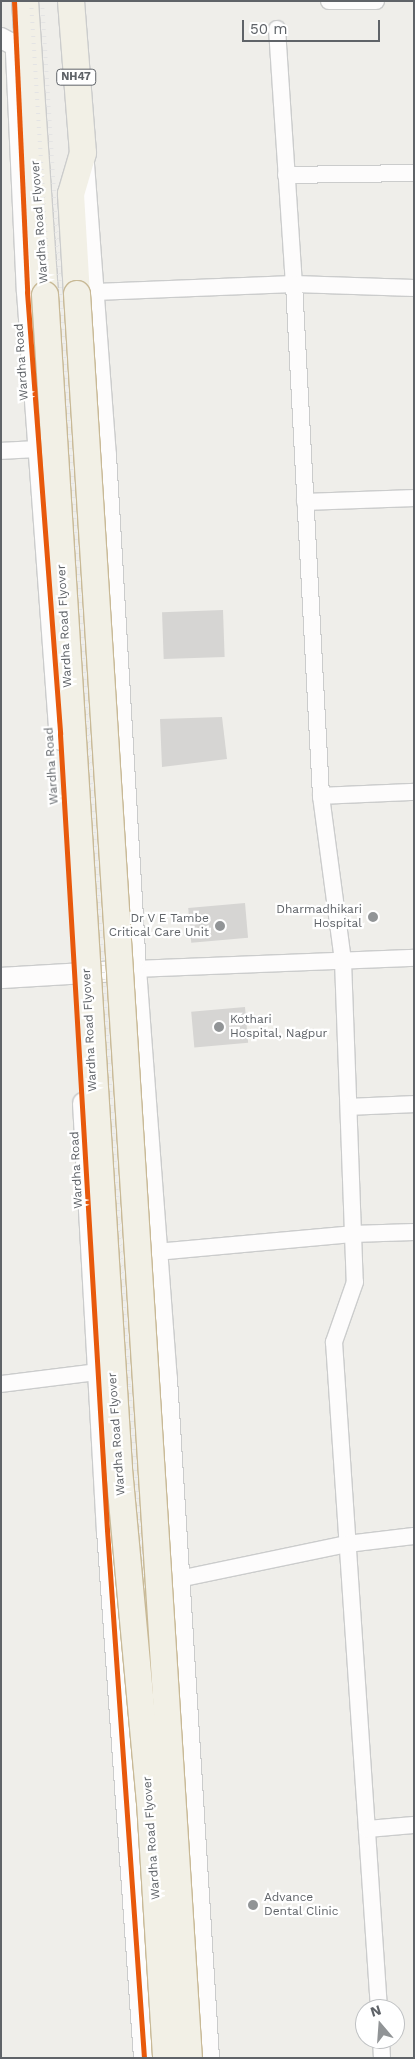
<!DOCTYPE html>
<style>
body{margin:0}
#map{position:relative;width:415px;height:2059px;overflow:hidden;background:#efeeea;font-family:"Work Sans",sans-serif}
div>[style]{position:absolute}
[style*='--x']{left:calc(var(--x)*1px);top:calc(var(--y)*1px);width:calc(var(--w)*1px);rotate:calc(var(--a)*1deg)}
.building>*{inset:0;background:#d6d5d3;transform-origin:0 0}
.roads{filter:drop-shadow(1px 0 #cbcccc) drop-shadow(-1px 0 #cbcccc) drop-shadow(0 1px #cbcccc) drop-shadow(0 -1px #cbcccc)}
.minor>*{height:16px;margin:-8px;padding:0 8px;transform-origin:8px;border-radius:8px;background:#fdfcfc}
.tertiary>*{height:20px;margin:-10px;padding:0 10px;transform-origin:10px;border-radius:10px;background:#fdfcfc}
.trunk>*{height:26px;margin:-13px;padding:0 13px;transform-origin:13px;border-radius:13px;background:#f2f0e6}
.rail>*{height:4px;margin-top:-2px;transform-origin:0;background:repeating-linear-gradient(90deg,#e4e4e4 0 1px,transparent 0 7px)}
.bridges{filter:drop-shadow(1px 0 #c8b996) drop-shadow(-1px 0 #c8b996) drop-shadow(0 1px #c8b996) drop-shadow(0 -1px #c8b996)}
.trunk-bridge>*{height:26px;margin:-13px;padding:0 13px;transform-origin:13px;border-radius:13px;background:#f2f0e6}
.cycleway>*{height:5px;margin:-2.5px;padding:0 2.5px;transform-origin:2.5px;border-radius:2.5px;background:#e8590c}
.dots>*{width:14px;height:14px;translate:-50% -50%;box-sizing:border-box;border:2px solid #fff;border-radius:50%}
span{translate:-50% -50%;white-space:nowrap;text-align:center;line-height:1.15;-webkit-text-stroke:4.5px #fff;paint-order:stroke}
.shield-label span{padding:1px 4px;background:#fff;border:1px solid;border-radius:4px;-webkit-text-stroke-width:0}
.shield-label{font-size:11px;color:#5f6368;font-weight:700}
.street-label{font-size:12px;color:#5f6368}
.poi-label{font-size:12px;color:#5f6368}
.right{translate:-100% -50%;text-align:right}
.left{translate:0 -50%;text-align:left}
.frame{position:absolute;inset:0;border:2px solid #5f6368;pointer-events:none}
.north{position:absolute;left:355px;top:1999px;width:50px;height:50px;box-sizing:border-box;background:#fff;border:1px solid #bfc1c3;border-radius:50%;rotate:342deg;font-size:14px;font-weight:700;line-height:20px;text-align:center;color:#5f6368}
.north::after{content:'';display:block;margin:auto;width:18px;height:22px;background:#919496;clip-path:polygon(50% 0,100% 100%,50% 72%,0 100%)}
.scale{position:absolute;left:242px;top:20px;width:138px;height:22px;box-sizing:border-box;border:2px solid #5f6368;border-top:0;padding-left:6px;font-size:15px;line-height:18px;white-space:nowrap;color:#5f6368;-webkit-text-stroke:4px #fff;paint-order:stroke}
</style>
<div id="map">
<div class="building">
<i style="left:223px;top:610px;width:47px;height:61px;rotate:88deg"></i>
<i style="clip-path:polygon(222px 717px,227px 759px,162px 767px,160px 719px)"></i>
<i style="left:245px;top:903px;width:35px;height:57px;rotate:85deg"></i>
<i style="left:245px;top:1007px;width:36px;height:54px;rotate:85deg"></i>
</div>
<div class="roads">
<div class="minor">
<i style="--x:329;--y:1;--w:47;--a:0"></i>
<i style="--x:277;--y:29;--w:256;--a:86.2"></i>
<i style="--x:294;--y:284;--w:513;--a:86.98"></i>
<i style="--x:321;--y:796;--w:166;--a:82.4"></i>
<i style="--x:343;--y:961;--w:321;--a:87.9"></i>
<i style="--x:355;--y:1282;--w:64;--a:109.3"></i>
<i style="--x:334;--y:1342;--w:669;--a:86.14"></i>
<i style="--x:286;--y:175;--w:128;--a:-0.9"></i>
<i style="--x:95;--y:292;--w:199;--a:-2.3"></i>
<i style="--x:294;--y:284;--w:120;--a:1.9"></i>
<i style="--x:1;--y:451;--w:38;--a:-3"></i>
<i style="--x:305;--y:502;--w:109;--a:-2.1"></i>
<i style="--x:321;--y:796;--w:93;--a:-2.5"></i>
<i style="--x:136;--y:969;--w:278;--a:-2.3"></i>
<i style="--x:349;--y:1107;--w:65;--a:-2.6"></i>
<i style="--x:156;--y:1252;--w:197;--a:-5.2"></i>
<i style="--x:352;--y:1234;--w:62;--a:-1.8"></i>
<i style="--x:1;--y:1384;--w:98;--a:-7.1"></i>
<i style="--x:179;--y:1579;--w:172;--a:-11.8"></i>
<i style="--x:347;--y:1544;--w:67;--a:-6.8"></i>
<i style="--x:367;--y:1829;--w:47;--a:-4.9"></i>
<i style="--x:381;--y:2039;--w:19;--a:87"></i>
</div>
<div class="tertiary">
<i style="--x:1;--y:38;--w:17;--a:28"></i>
<i style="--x:16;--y:53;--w:239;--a:87.4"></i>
<i style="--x:27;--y:292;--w:449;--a:85.8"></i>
<i style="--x:84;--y:164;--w:292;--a:85.7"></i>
<i style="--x:106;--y:455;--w:515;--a:86.66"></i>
<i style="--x:136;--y:969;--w:411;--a:85.7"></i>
<i style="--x:167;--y:1379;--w:680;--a:86.46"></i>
<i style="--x:1;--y:978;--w:133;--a:-3.4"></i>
<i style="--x:83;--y:1103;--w:428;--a:86.8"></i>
<i style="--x:107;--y:1530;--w:529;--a:85.99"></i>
</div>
<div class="trunk">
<i style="--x:25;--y:1;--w:295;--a:86.1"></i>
<i style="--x:71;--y:1;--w:152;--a:85.5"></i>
<i style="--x:83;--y:153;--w:43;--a:106.3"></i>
<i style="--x:71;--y:194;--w:100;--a:86.6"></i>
</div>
</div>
<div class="rail">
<i style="--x:31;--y:1;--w:1389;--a:86.41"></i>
<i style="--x:118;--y:1387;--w:673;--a:85.57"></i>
<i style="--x:42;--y:1;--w:1388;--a:86.41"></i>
<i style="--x:129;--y:1386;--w:674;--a:85.41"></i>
</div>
<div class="bridges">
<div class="trunk-bridge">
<i style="--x:77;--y:294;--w:1768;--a:86.37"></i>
<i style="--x:45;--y:295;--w:1176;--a:86.39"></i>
<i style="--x:119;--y:1469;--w:334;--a:84.7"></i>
<i style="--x:150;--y:1802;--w:256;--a:86.4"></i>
</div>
</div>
<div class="cycleway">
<i style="--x:14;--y:1;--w:291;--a:87.4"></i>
<i style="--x:27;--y:292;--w:443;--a:85.7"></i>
<i style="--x:60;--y:734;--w:797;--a:86.62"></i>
<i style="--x:107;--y:1530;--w:529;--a:85.99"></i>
</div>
<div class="dots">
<i style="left:373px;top:917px;background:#919496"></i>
<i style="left:220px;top:926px;background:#919496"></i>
<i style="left:219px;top:1027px;background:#919496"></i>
<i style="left:253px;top:1905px;background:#919496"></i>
</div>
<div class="shield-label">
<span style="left:76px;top:77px">NH47</span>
</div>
<div class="street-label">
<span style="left:40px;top:222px;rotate:-94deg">Wardha Road Flyover</span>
<span style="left:22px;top:362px;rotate:-94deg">Wardha Road</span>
<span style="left:65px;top:626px;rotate:-93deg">Wardha Road Flyover</span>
<span style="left:52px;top:766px;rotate:-94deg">Wardha Road</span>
<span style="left:90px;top:1030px;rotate:-93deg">Wardha Road Flyover</span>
<span style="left:77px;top:1170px;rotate:-93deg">Wardha Road</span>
<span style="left:117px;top:1434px;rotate:-94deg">Wardha Road Flyover</span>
<span style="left:152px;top:1838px;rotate:-94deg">Wardha Road Flyover</span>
</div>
<div class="poi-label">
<span class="right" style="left:362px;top:917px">Dharmadhikari<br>Hospital</span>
<span class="right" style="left:209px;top:926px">Dr V E Tambe<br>Critical Care Unit</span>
<span class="left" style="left:230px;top:1027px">Kothari<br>Hospital, Nagpur</span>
<span class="left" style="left:264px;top:1905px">Advance<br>Dental Clinic</span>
</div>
<div class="frame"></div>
<div class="north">N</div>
<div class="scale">50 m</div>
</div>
